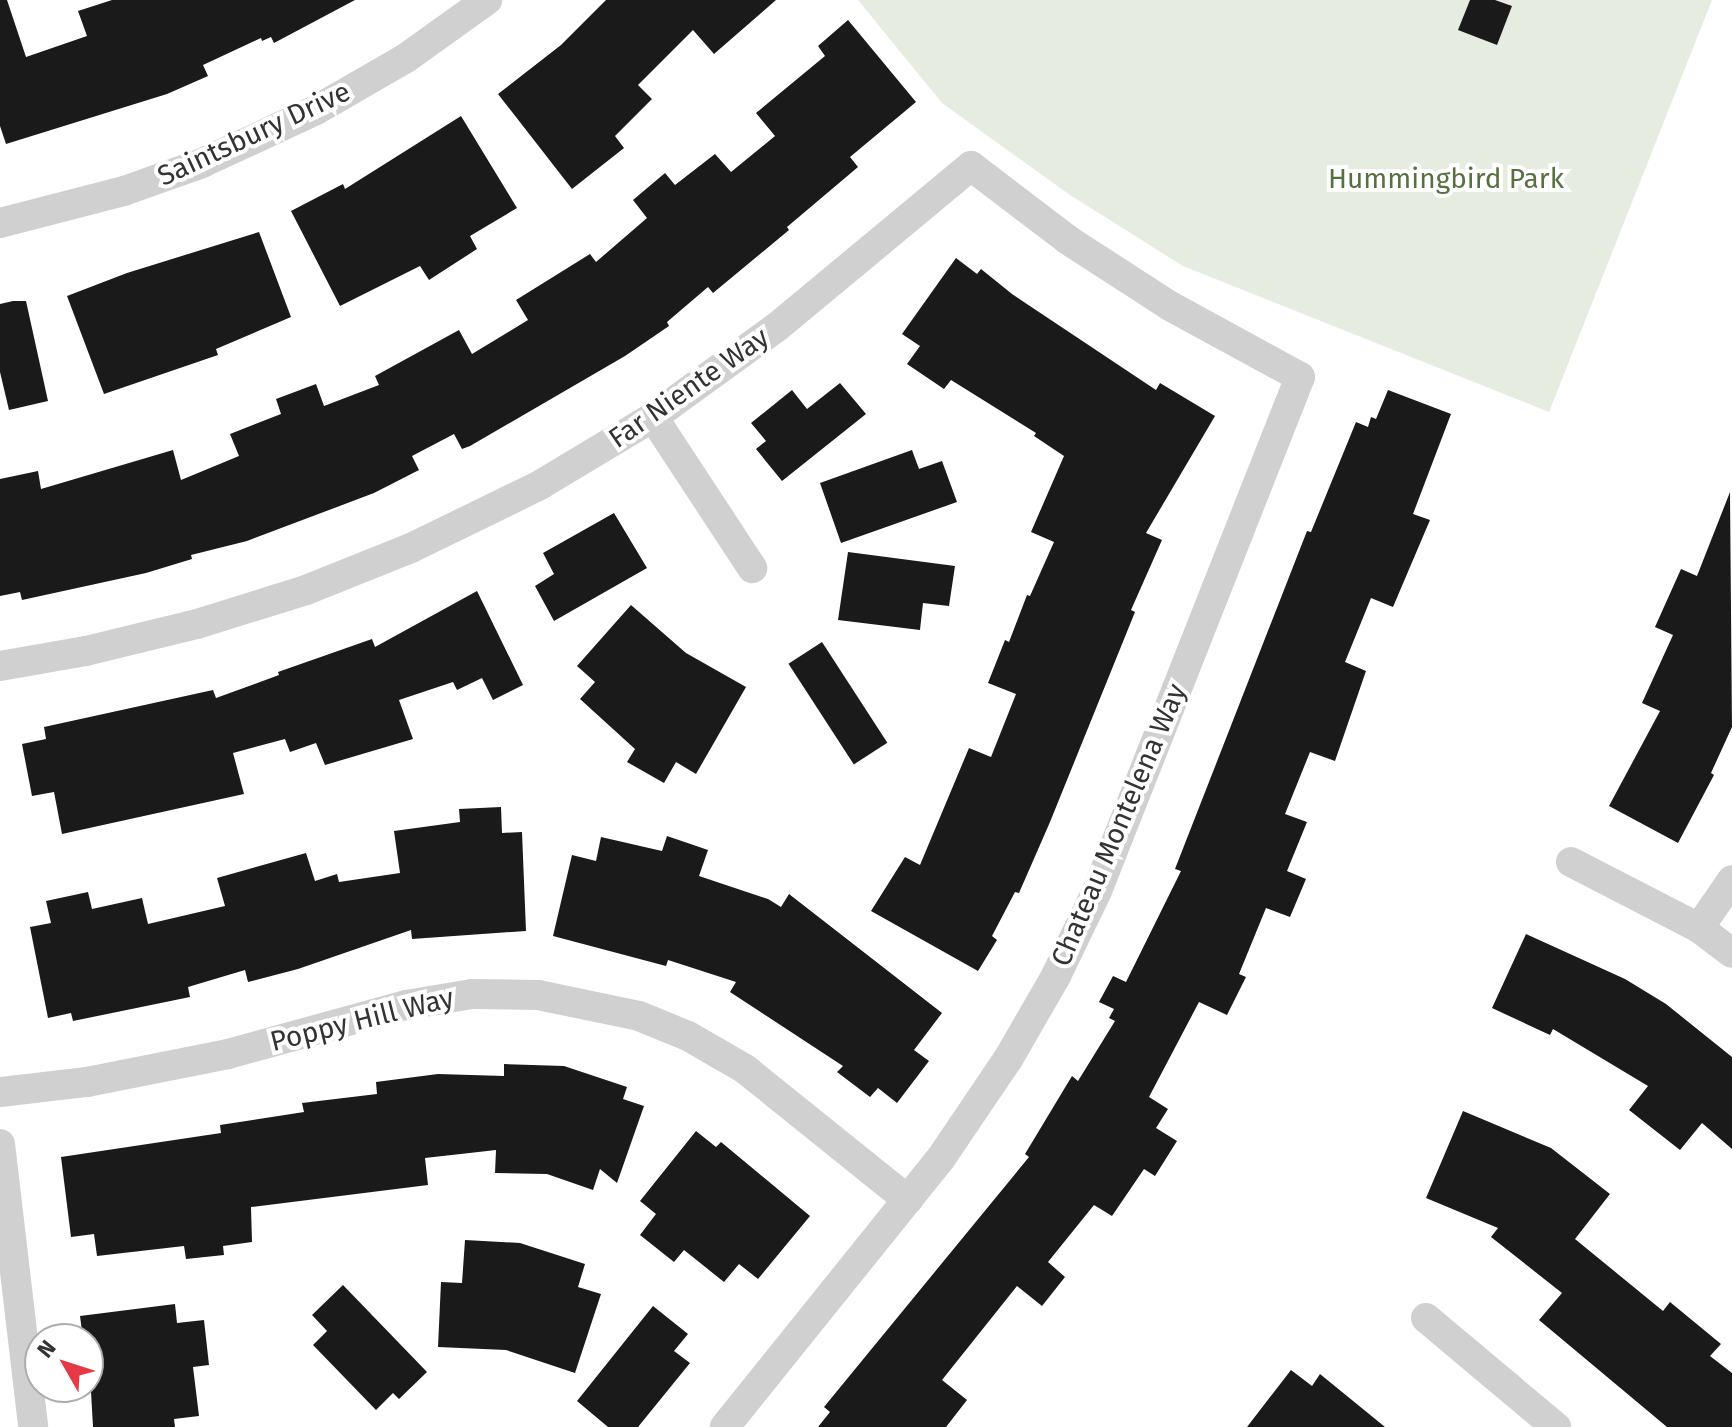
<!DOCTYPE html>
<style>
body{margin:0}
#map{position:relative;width:1732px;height:1427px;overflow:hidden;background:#fff;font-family:"Fira Sans",sans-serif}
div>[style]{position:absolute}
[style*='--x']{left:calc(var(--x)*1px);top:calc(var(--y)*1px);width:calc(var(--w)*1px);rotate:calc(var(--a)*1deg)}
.green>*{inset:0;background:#e6ecdf}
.building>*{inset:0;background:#1a1a1a;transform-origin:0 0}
.minor>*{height:30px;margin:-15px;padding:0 15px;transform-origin:15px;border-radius:15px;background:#d0d0d0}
span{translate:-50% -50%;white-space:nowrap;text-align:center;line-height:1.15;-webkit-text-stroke:8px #fff;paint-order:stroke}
.street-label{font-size:28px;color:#333}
.park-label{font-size:28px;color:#56703f}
.north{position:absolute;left:24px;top:1323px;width:80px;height:80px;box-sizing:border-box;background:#fff;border:2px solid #adadad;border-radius:50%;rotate:309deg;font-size:22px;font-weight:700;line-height:32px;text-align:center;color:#333}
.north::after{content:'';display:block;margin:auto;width:28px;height:36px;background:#e63946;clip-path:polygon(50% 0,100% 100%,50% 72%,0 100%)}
</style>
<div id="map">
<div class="green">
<i style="clip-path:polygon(858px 0,1712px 0,1549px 412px,1183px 266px,1070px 195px,942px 103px)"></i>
</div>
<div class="building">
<i style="clip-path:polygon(0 0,7px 0,26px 57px,87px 36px,78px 11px,112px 0,355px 0,274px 43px,271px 37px,262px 41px,261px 38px,203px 65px,208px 76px,167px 94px,6px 144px,0 126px)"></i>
<i style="clip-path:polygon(606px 0,776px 0,714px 54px,693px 30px,638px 85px,652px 99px,615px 136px,624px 148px,572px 189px,498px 94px,561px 45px)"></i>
<i style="clip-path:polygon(1470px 0,1495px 0,1512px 6px,1497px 45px,1458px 30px)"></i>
<i style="clip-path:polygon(848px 20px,916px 102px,850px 157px,858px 167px,787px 227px,789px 230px,713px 293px,708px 287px,667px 322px,669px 326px,625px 356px,470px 446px,462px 449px,454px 434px,412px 456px,419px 470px,374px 493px,247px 541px,191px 555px,192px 559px,146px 573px,22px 600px,20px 592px,0 596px,0 479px,38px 471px,41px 489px,173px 450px,181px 480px,239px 456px,230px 434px,281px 414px,276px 399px,316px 384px,324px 406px,379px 385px,375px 376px,459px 330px,472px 354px,528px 320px,516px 300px,590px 254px,596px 262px,647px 218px,633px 200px,665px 173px,675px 185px,715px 154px,731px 172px,775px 136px,756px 113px,825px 56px,818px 46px)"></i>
<i style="clip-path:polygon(461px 116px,517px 208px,470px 236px,477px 249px,429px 280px,420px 266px,340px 306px,291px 211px,343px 184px,345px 189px)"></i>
<i style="clip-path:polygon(259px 232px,291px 317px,216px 349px,218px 355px,104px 394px,67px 296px,127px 273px)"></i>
<i style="clip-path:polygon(956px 258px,977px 274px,981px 269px,1012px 294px,1156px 390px,1160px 383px,1215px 416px,1146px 533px,1162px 540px,1131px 610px,1135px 612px,1050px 822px,1019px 893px,1015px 892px,992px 936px,997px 940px,978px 971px,871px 911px,905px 857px,920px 865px,969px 748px,991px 757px,1016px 694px,988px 683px,1005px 640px,1009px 642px,1027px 595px,1030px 596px,1054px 542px,1031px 532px,1064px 456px,1034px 436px,1036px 433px,951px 380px,944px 389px,907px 364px,920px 346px,902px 334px)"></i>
<i style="clip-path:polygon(13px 301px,26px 301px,48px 401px,9px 410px,0 372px,0 304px)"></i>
<i style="clip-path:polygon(840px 383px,866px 414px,782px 481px,756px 449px,766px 441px,751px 423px,792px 390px,807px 409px)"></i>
<i style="clip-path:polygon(1388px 390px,1451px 414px,1413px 514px,1430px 520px,1393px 607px,1371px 598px,1345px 662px,1366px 671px,1335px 761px,1310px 752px,1285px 814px,1307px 822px,1287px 871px,1306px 879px,1290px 917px,1266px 908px,1239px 974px,1246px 977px,1227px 1015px,1199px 1002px,1149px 1097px,1168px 1109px,1156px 1128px,1177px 1141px,1155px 1176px,1144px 1169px,1112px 1216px,1094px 1205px,1048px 1262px,1065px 1277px,1042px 1306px,1017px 1286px,942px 1380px,967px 1400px,946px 1427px,818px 1427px,830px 1412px,824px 1407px,1029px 1157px,1025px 1154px,1072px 1076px,1078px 1081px,1115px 1021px,1109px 1018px,1114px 1009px,1099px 1002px,1113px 976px,1126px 982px,1181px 871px,1175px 869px,1307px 531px,1311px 532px,1356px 422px,1368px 427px,1371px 417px,1376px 419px)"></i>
<i style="clip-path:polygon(912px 450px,919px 469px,942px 461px,957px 502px,841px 543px,820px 483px)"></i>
<i style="clip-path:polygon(1730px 492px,1732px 727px,1711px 773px,1714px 775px,1678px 843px,1609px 806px,1660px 711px,1642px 703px,1673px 635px,1655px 627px,1681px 569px,1697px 576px)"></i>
<i style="clip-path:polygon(614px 513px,647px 568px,554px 621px,535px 586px,554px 574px,543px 553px)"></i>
<i style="clip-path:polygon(848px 552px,955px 566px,949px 606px,923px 603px,920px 630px,838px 620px)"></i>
<i style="clip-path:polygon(477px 591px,523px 685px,493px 700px,482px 678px,457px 690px,453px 682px,399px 700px,413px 739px,325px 765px,316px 743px,290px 752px,285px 739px,233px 753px,244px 794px,62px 834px,54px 792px,32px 796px,22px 744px,46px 739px,44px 727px,213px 690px,216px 698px,279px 675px,278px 672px,372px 639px,375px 647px)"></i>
<i style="clip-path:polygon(631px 605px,686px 653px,746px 687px,696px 774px,676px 762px,664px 783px,627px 762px,635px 749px,580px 699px,595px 682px,577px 666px)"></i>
<i style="left:822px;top:642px;width:120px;height:40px;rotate:57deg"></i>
<i style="clip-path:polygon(501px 807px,502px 833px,522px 832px,526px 931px,412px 939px,411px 930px,298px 969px,248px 982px,245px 970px,188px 987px,190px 997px,73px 1021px,71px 1013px,48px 1018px,30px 927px,51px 923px,46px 901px,88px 892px,92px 909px,142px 898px,148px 924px,225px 906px,217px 878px,306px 853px,315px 881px,337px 874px,339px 882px,400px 873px,394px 831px,460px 822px,459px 809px)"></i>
<i style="clip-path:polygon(667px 836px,708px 850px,699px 876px,768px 899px,781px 907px,789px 894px,942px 1013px,914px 1050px,929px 1061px,897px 1103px,878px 1088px,870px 1097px,837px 1072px,843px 1066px,730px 992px,736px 982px,668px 960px,666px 966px,553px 936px,572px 855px,596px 861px,601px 837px,662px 851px)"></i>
<i style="clip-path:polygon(1526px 934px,1625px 979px,1666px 1004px,1732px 1057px,1732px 1149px,1702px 1123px,1680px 1150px,1629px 1110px,1648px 1086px,1553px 1029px,1550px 1035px,1492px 1008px)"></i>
<i style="clip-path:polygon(504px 1064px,564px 1066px,627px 1087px,623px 1099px,644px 1106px,617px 1183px,600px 1169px,593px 1190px,547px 1174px,495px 1173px,496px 1150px,425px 1158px,428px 1185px,251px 1207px,252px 1242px,223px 1246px,224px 1255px,186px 1259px,184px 1246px,97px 1256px,94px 1234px,71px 1237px,61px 1157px,221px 1133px,220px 1125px,304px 1112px,302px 1103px,377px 1094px,376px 1082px,438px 1074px,504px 1076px)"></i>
<i style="clip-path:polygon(1463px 1111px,1551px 1148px,1610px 1194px,1575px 1239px,1663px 1311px,1670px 1302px,1721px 1344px,1710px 1356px,1732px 1373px,1732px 1427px,1667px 1427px,1539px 1320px,1562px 1293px,1491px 1237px,1498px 1228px,1426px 1198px)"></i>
<i style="clip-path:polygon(696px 1131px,716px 1147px,721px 1142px,810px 1216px,758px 1279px,739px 1264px,724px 1282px,684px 1250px,674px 1262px,640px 1235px,656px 1214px,640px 1201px)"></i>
<i style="clip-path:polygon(465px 1240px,520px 1243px,585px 1264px,578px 1287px,601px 1294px,575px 1373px,506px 1350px,438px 1347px,441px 1282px,462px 1283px)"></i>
<i style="clip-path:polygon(343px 1285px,427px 1372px,399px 1399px,393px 1393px,376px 1410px,313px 1345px,327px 1331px,312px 1315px)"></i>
<i style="clip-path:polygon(175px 1304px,177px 1323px,204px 1320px,209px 1365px,193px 1367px,199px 1416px,174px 1419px,175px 1427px,93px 1427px,88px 1339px,83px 1339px,80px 1316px)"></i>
<i style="clip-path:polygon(653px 1306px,688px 1334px,674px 1351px,690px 1363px,638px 1427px,608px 1427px,577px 1401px)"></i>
<i style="clip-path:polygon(1291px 1370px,1312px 1386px,1320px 1374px,1385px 1427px,1247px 1427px)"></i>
</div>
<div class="minor">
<i style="--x:0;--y:223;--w:128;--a:-14.5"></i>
<i style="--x:124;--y:191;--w:83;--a:-19.7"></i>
<i style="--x:202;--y:163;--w:126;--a:-24.9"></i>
<i style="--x:316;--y:110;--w:104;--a:-30"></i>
<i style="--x:406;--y:58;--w:100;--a:-35.6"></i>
<i style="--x:653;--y:417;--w:181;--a:56.7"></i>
<i style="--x:0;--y:666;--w:87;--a:-9.9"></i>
<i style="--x:86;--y:651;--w:114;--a:-13.7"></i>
<i style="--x:197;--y:624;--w:114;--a:-17.3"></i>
<i style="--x:306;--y:590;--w:113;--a:-21.8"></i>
<i style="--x:411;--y:548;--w:144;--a:-26"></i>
<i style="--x:540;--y:485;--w:132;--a:-31"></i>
<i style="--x:653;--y:417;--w:153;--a:-36"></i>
<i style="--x:777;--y:327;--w:252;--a:-39.7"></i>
<i style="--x:971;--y:166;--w:122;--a:37.3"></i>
<i style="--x:1068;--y:240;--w:121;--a:32.9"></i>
<i style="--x:1170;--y:306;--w:148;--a:28.6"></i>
<i style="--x:1300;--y:377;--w:553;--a:111.55"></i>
<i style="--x:1097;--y:891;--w:94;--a:115.8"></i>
<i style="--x:1056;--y:976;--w:96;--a:120"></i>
<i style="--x:1008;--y:1059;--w:120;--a:124.1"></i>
<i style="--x:941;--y:1158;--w:345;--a:128.8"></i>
<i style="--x:1571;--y:862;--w:144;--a:27.3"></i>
<i style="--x:1699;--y:928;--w:41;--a:37.1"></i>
<i style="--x:1699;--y:928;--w:58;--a:-55.5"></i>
<i style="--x:0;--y:1092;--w:88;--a:-6.6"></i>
<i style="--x:87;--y:1082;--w:144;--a:-11.2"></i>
<i style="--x:228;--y:1054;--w:185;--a:-15.4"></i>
<i style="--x:406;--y:1005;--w:67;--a:-9.5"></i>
<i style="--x:472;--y:994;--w:66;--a:0.9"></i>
<i style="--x:538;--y:995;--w:103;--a:11.7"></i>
<i style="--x:639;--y:1016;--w:53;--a:22.2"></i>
<i style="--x:688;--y:1036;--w:66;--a:30.1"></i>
<i style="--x:745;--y:1069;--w:209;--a:38.8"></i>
<i style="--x:0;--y:1144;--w:285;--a:83.3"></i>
<i style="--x:1426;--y:1318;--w:170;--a:40"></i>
</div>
<div class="street-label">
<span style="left:254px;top:134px;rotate:-25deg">Saintsbury Drive</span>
<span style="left:689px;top:388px;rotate:-35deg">Far Niente Way</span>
<span style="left:1119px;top:825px;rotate:-67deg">Chateau Montelena Way</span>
<span style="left:362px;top:1020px;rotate:-14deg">Poppy Hill Way</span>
</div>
<div class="park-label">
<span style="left:1446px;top:179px">Hummingbird Park</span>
</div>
<div class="north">N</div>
</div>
